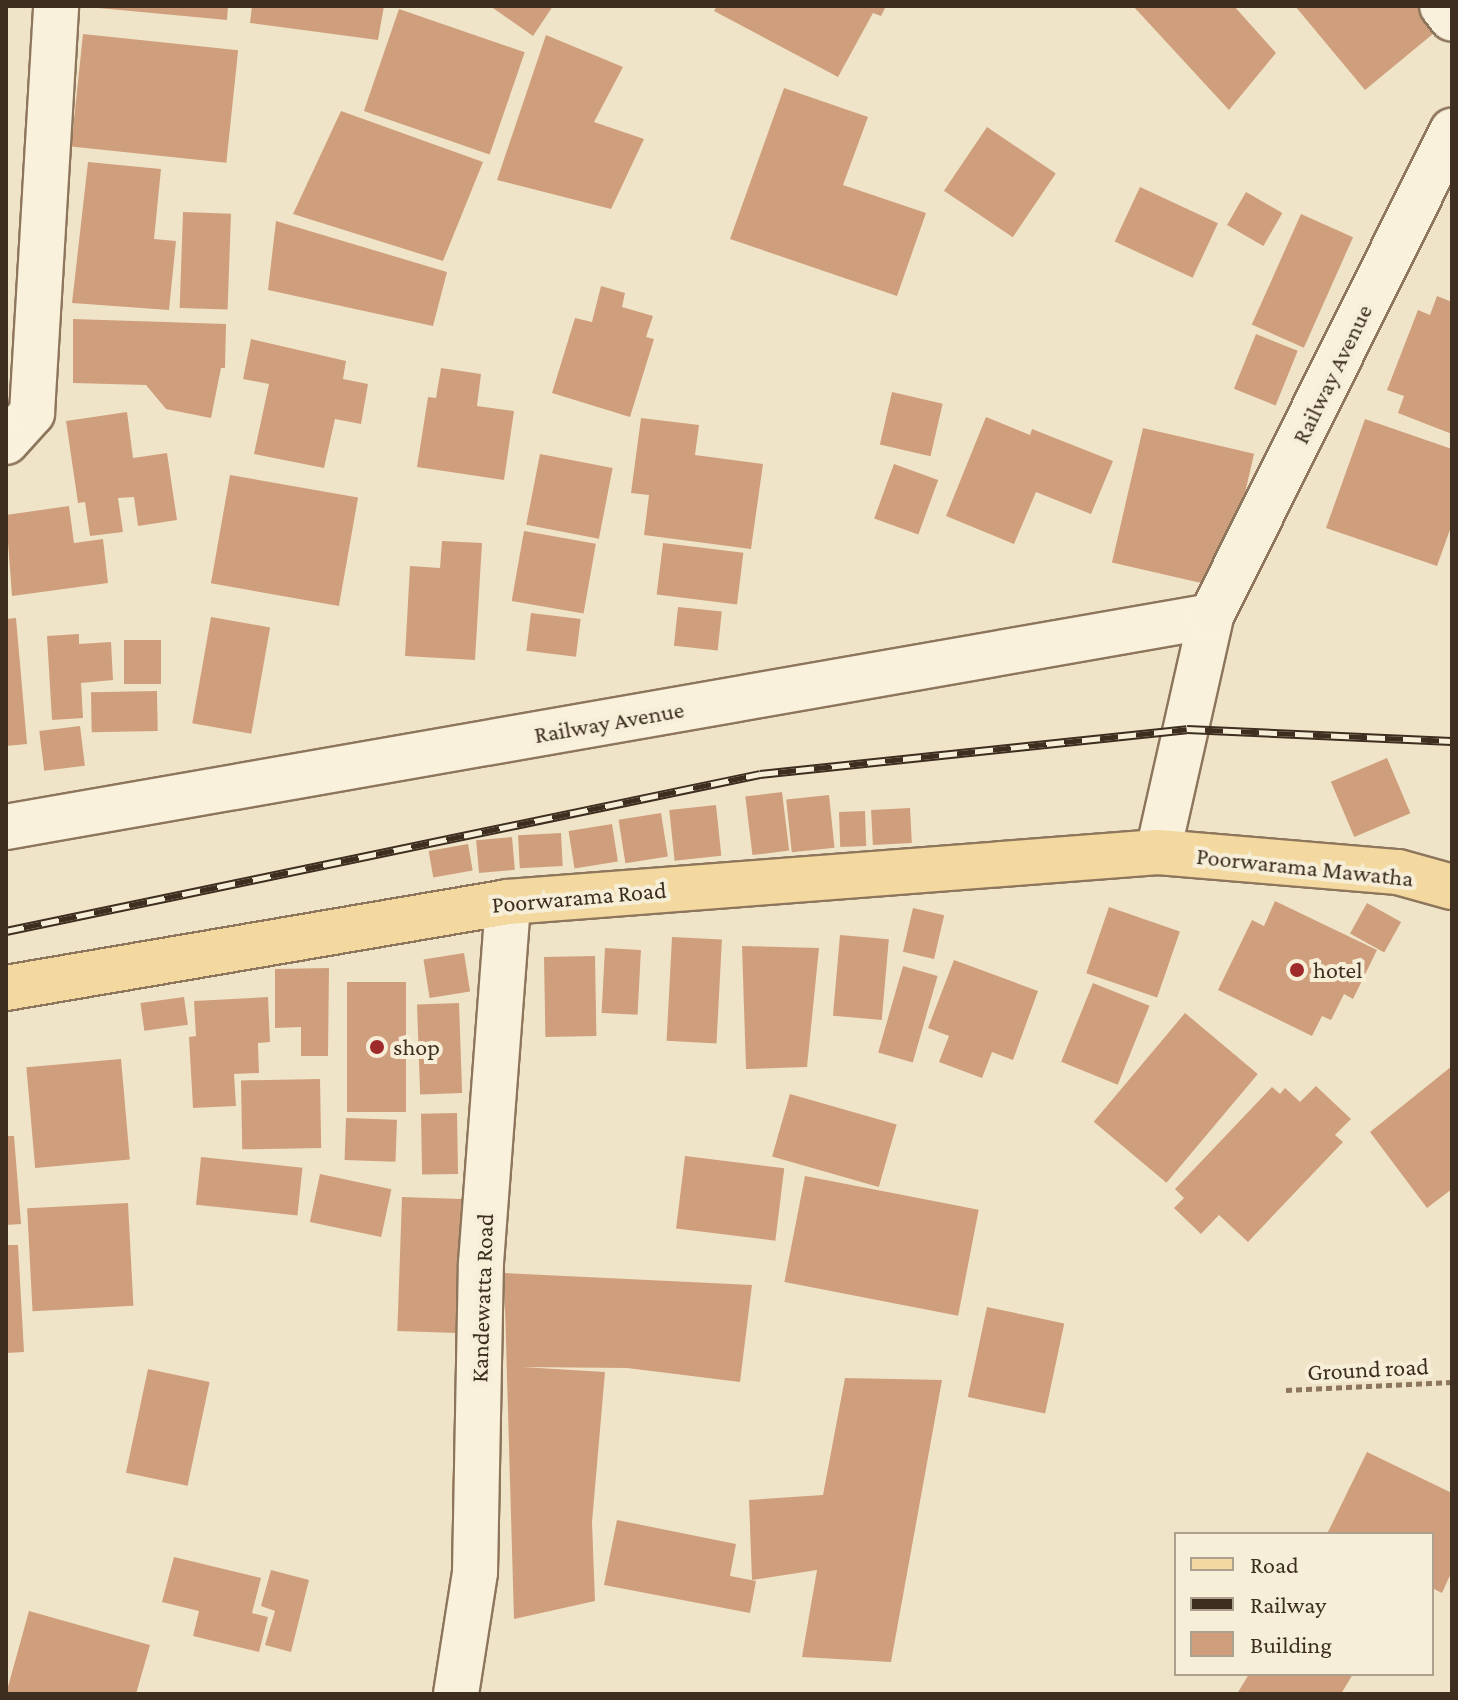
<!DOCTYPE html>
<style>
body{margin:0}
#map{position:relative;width:1458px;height:1700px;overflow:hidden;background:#f0e4c8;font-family:"Crimson Pro",serif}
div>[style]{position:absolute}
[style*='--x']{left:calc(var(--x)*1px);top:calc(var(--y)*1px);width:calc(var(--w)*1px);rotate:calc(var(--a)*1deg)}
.building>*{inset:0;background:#cf9f7d;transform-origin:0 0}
.path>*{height:5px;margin-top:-2.5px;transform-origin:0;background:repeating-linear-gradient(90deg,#8d765c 0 6px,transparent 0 10px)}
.roads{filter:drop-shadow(2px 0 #8d765c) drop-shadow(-2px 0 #8d765c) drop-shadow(0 2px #8d765c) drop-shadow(0 -2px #8d765c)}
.minor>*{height:44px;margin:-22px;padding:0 22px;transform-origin:22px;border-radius:22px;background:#faf1dc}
.major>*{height:44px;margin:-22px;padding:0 22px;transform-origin:22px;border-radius:22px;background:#f3d9a0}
.rail>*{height:9px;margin-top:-4.5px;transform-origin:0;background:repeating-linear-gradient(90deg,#f7eed8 0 18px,#3d2e20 0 36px);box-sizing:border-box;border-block:2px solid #3d2e20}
.dots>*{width:22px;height:22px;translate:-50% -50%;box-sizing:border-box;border:4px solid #f7eed8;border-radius:50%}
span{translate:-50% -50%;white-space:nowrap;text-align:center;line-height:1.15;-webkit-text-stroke:8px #f7eed8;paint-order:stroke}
.street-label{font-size:24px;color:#3d2e20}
.poi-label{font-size:24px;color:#3d2e20}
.left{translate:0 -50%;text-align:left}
.frame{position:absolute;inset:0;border:8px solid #3d2e20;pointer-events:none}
.legend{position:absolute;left:1174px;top:1532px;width:260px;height:144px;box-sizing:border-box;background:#f7eed8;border:2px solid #ada18e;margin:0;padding:10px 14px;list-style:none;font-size:24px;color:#3d2e20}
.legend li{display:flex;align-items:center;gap:16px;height:40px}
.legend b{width:40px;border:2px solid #ada18e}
</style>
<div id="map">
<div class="building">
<i style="clip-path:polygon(77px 6px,228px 6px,227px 20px)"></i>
<i style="clip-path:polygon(252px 6px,384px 6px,378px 40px,250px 23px)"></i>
<i style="clip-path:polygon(490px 6px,553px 6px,533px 36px)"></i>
<i style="clip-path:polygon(717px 6px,886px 6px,881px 16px,873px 13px,838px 77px,714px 11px)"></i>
<i style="clip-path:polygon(1133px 6px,1234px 6px,1276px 53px,1229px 110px)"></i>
<i style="clip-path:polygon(1295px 6px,1431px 6px,1445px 24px,1365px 90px)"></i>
<i style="left:399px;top:9px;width:133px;height:108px;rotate:19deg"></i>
<i style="left:83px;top:34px;width:156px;height:113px;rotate:6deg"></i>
<i style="clip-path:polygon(546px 35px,623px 67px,594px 122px,644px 139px,611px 209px,497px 180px)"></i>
<i style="clip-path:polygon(784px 88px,868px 117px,843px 185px,926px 213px,897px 296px,730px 239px)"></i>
<i style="clip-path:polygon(341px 111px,483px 162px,443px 261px,293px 214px)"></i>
<i style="left:987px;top:127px;width:83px;height:77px;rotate:34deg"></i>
<i style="clip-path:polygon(88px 162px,161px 169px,154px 239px,176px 241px,169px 310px,72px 303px)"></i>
<i style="left:1140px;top:187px;width:86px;height:60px;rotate:25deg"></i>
<i style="left:1246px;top:192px;width:42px;height:38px;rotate:30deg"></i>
<i style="left:183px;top:212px;width:48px;height:96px;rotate:2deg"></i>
<i style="left:1301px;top:214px;width:57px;height:121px;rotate:24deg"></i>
<i style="clip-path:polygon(276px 221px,447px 272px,433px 326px,268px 290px)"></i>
<i style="clip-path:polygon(601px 286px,625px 293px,622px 307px,653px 316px,646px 337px,654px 339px,630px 417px,552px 393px,575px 318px,592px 322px)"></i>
<i style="clip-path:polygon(1437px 296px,1452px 302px,1452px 434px,1398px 413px,1404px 396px,1387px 390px,1418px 310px,1430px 315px)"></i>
<i style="clip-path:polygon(73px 319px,226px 324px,225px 368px,221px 368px,211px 418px,166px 409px,146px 385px,73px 383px)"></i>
<i style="left:1256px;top:334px;width:45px;height:59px;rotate:22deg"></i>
<i style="clip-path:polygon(251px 339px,346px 361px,343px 379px,368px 384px,361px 424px,335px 419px,324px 468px,254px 454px,269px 384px,243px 379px)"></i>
<i style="clip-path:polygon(441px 368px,481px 374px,477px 406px,514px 411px,504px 480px,417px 467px,428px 397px,436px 398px)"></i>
<i style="left:892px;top:392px;width:52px;height:54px;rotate:13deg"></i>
<i style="clip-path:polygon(127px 412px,133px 458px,167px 453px,177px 520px,138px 526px,134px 497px,118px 498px,123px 532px,90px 536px,85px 502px,78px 503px,66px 421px)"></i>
<i style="clip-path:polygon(986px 417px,1030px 435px,1032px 429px,1113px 461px,1091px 514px,1036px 492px,1014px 544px,946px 516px)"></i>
<i style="clip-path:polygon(641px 418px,699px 425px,695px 455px,763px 464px,751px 549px,644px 535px,649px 495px,631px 493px)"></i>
<i style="clip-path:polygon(1365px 419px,1452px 449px,1452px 524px,1437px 566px,1326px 528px)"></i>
<i style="left:1143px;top:428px;width:114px;height:138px;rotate:13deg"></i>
<i style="left:540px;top:454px;width:74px;height:72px;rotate:11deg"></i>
<i style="left:894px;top:464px;width:47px;height:58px;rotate:20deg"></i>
<i style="left:230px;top:475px;width:130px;height:110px;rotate:10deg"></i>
<i style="clip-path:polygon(69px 506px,74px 543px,103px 539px,108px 583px,12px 596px,6px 515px)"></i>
<i style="left:524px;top:531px;width:73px;height:71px;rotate:10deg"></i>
<i style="clip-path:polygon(442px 541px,482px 543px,475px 660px,405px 656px,410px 566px,440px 568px)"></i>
<i style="left:663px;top:543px;width:81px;height:52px;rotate:7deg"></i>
<i style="left:678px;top:607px;width:44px;height:39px;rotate:6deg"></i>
<i style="left:531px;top:613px;width:50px;height:38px;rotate:7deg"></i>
<i style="left:211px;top:617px;width:60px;height:108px;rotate:10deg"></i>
<i style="clip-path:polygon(16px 618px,27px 744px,6px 746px,6px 619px)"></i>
<i style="clip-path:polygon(79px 634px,79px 644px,111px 642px,113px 680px,81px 683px,83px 718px,52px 720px,47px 636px)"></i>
<i style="left:124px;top:640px;width:37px;height:44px"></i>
<i style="left:157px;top:691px;width:40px;height:66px;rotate:89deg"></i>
<i style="left:80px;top:726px;width:40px;height:41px;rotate:83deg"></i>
<i style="left:1387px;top:758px;width:60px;height:61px;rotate:67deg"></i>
<i style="left:782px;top:792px;width:59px;height:37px;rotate:83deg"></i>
<i style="left:829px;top:795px;width:53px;height:43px;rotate:84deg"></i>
<i style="left:716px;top:805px;width:51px;height:47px;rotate:84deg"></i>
<i style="left:910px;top:808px;width:35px;height:39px;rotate:87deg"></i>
<i style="left:865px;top:811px;width:35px;height:26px;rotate:88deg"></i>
<i style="left:661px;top:813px;width:44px;height:43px;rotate:81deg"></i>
<i style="left:612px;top:824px;width:38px;height:44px;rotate:81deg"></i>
<i style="left:561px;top:833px;width:33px;height:43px;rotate:87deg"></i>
<i style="left:512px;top:837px;width:33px;height:36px;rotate:85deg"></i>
<i style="left:468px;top:844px;width:27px;height:40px;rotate:80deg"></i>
<i style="clip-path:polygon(1275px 901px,1377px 950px,1353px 999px,1344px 994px,1331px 1020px,1322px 1016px,1312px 1036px,1218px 990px,1252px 920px,1264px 926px)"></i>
<i style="left:1367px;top:903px;width:39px;height:35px;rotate:29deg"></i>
<i style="left:1109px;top:907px;width:75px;height:70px;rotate:19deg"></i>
<i style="left:913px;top:908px;width:32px;height:45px;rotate:13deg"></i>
<i style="left:840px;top:935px;width:49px;height:81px;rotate:5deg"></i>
<i style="left:672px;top:937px;width:50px;height:104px;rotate:3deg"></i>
<i style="clip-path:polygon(742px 946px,819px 948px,807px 1067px,746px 1069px)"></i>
<i style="left:605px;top:948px;width:36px;height:65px;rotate:3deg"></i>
<i style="left:464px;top:953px;width:39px;height:41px;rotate:81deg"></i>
<i style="left:595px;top:956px;width:80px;height:51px;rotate:89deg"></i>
<i style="clip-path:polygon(954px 960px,1038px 991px,1013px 1060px,992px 1052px,982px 1078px,939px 1062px,949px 1036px,928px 1028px)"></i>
<i style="left:903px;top:966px;width:36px;height:90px;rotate:16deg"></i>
<i style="clip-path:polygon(329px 968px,328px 1056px,301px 1056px,301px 1027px,275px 1028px,275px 969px)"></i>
<i style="left:406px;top:982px;width:130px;height:59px;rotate:90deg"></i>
<i style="left:1093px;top:983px;width:61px;height:85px;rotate:22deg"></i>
<i style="left:184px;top:997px;width:28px;height:44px;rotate:82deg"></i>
<i style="clip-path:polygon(268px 997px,270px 1042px,258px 1043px,259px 1073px,234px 1074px,236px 1106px,193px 1108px,189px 1037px,196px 1036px,194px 1001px)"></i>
<i style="left:459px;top:1003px;width:90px;height:42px;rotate:88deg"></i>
<i style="left:1185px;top:1013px;width:95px;height:142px;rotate:40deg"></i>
<i style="left:121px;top:1059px;width:101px;height:95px;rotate:85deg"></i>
<i style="clip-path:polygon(1452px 1066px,1452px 1189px,1427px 1208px,1370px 1132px)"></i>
<i style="left:320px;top:1079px;width:69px;height:79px;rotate:89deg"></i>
<i style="clip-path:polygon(1316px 1086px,1351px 1119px,1335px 1135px,1343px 1142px,1248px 1242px,1219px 1215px,1201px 1234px,1174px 1208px,1184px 1198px,1175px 1189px,1272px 1087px,1280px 1094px,1285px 1088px,1300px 1102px)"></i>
<i style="left:790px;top:1094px;width:111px;height:65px;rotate:16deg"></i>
<i style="left:457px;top:1113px;width:61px;height:36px;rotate:89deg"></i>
<i style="left:346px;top:1118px;width:51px;height:42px;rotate:2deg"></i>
<i style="clip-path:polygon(6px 1136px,14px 1136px,21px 1224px,6px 1225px)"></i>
<i style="left:685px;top:1156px;width:100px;height:73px;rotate:7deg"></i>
<i style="left:201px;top:1157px;width:102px;height:48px;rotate:6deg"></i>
<i style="left:320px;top:1174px;width:73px;height:49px;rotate:12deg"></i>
<i style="left:805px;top:1176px;width:177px;height:108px;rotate:11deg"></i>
<i style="left:402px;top:1197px;width:60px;height:134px;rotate:2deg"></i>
<i style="left:128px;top:1203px;width:103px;height:101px;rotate:87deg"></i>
<i style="clip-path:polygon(6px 1245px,18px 1245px,24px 1352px,6px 1353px)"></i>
<i style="clip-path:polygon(504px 1273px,752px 1285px,740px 1382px,627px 1368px,522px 1367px,605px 1372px,592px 1522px,595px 1601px,514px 1619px)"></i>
<i style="left:987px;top:1307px;width:79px;height:92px;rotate:12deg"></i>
<i style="left:148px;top:1369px;width:63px;height:106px;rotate:12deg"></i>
<i style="clip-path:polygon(845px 1378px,942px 1380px,891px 1662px,802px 1657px,817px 1570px,752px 1580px,749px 1500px,823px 1495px)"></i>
<i style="clip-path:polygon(1367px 1452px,1452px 1493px,1452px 1571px,1442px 1593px,1432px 1588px,1432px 1534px,1327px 1534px)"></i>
<i style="clip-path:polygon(617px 1520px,736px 1544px,730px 1576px,756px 1581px,750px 1613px,604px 1585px)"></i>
<i style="clip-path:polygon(174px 1557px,261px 1578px,252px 1613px,268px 1617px,259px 1652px,193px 1636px,199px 1611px,162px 1602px)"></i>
<i style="clip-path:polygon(271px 1570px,309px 1580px,291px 1652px,265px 1645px,275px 1611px,261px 1606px)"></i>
<i style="clip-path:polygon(29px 1611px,150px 1645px,136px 1694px,6px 1694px)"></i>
<i style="clip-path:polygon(1249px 1674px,1353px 1674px,1341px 1694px,1237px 1694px)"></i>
</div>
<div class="path">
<i style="--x:1286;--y:1390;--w:166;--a:-2.8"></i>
</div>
<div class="roads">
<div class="minor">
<i style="--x:1442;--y:6;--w:16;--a:52"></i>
<i style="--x:6;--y:442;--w:39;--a:-48"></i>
<i style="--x:32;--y:413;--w:408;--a:-86.6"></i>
<i style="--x:6;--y:827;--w:1223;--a:-9.93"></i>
<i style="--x:1158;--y:852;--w:242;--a:-77.3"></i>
<i style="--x:1211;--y:616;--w:542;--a:-63.58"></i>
<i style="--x:456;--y:1694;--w:123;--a:-81.1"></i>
<i style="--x:475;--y:1572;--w:309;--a:-88.9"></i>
<i style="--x:481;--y:1263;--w:362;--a:-85.7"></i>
</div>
<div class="major">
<i style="--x:6;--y:988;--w:509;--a:-9.72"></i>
<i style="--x:508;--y:902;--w:652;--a:-4.4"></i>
<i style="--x:1158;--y:852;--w:241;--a:4.8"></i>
<i style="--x:1398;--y:872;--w:56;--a:15.5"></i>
</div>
</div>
<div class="rail">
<i style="--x:6;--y:931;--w:770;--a:-11.76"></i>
<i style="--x:760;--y:774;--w:429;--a:-6"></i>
<i style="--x:1187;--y:729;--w:265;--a:2.6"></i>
</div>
<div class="dots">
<i style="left:1297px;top:970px;background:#9e2a2b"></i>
<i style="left:377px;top:1047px;background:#9e2a2b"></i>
</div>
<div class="street-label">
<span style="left:1332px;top:374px;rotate:-64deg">Railway Avenue</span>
<span style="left:609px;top:722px;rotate:-10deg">Railway Avenue</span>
<span style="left:1305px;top:867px;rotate:6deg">Poorwarama Mawatha</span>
<span style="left:579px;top:897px;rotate:-5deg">Poorwarama Road</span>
<span style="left:482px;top:1298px;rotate:-88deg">Kandewatta Road</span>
<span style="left:1368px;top:1369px;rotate:-3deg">Ground road</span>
</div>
<div class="poi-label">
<span class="left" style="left:1313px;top:970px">hotel</span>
<span class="left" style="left:393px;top:1047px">shop</span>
</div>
<div class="frame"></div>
<ul class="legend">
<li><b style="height:10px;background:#f3d9a0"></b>Road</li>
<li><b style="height:10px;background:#3d2e20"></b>Railway</li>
<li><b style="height:22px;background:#cf9f7d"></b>Building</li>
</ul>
</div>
